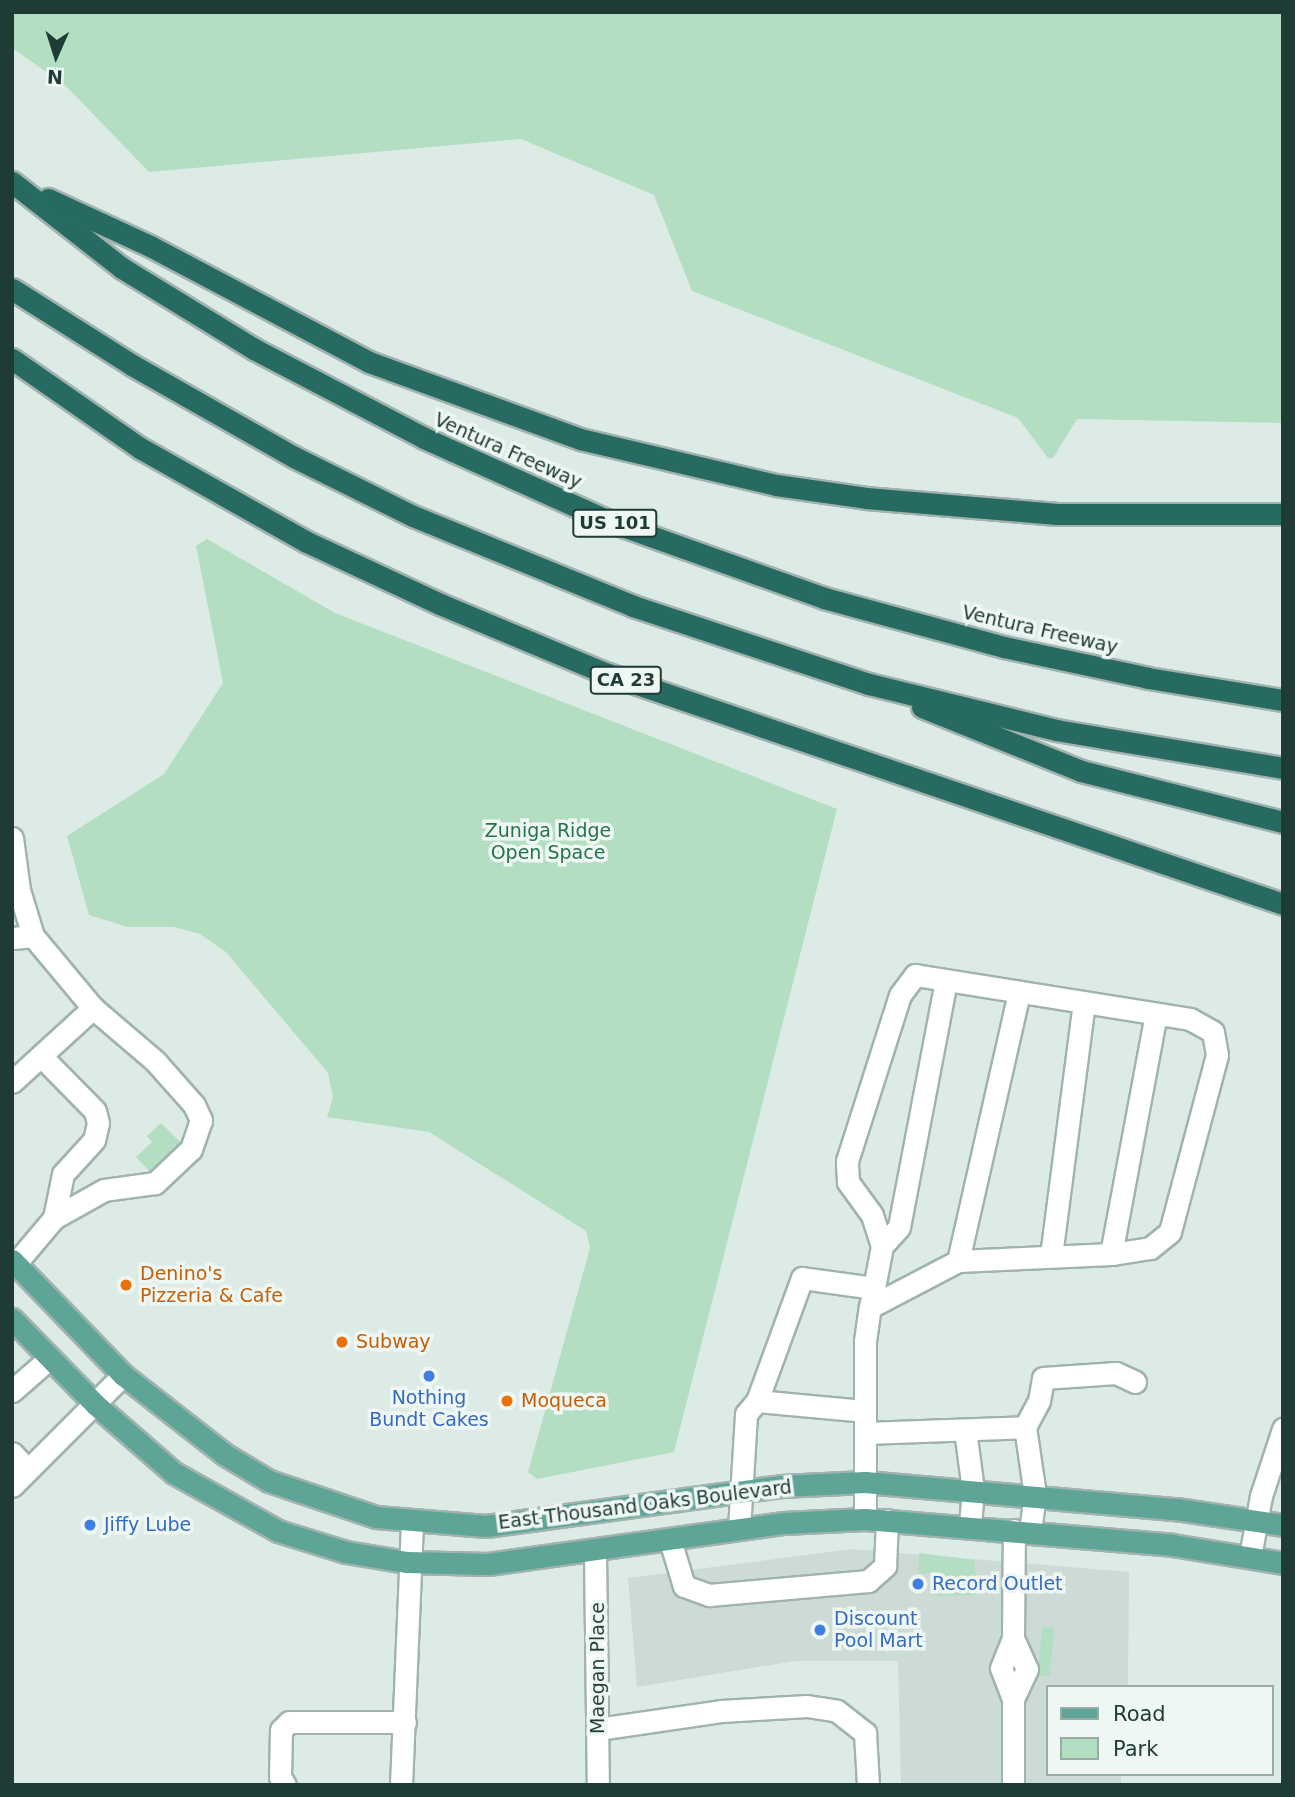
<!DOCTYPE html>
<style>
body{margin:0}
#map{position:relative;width:1295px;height:1797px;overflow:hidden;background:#ddebe6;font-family:"DejaVu Sans",sans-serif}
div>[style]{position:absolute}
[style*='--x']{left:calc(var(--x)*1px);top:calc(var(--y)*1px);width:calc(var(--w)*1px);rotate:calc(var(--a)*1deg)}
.built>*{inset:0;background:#ccdbd5}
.green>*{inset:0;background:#b4dec2;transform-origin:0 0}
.roads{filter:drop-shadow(2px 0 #a0b3ae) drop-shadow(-2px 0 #a0b3ae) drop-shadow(0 2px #a0b3ae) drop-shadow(0 -2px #a0b3ae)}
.minor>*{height:21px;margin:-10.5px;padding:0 10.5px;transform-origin:10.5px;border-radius:10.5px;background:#fff}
.major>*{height:21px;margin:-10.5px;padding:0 10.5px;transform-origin:10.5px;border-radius:10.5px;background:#5ea497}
.highway>*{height:21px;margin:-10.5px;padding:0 10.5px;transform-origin:10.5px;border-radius:10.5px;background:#276a61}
.dots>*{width:19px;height:19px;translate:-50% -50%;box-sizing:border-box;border:4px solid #eef7f3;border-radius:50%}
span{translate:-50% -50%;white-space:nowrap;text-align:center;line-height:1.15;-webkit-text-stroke:7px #eef7f3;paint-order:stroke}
.shield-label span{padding:2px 5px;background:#eef7f3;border:2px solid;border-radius:5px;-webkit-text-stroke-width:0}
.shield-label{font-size:18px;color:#1e3b36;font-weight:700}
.street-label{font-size:19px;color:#1e3b36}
.park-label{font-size:19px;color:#25754a}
.food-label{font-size:19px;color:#c56008}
.left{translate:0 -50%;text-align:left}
.shop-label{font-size:19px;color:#366cbe}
.frame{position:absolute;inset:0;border:14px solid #1e3b36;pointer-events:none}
.legend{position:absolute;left:1046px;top:1685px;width:228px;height:91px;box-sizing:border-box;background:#eef7f3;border:2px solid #9baca7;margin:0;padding:9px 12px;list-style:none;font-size:21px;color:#1e3b36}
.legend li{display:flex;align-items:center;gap:14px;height:35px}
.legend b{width:35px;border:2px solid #9baca7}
.north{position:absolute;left:21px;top:21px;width:70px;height:70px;-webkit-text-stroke:5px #eef7f3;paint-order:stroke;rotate:183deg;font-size:19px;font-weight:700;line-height:28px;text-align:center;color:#1e3b36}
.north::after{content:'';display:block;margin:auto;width:24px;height:32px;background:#1e3b36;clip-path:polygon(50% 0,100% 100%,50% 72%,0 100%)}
</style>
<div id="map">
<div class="built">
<i style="clip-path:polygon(852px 1549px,1129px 1572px,1128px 1687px,1048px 1687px,1048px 1774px,1121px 1774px,1121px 1785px,901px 1785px,898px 1661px,795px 1661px,637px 1687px,628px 1578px)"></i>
</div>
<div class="green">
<i style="clip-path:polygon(12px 12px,1283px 12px,1283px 423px,1077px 419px,1053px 458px,1048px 458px,1018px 418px,692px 291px,654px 195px,521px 139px,149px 172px,65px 85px,12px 48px)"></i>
<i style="clip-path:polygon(207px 539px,335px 613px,837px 809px,674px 1452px,537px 1479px,528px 1472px,590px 1248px,586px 1231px,429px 1132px,327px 1117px,333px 1097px,328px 1073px,226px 952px,200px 934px,174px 927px,128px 927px,89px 915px,67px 836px,164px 774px,223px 683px,196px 546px)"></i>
<i style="clip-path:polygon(161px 1123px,181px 1143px,150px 1172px,136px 1157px,152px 1142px,147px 1136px)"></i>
<i style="clip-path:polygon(919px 1553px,974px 1560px,978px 1595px,935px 1596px,936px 1574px,918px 1573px)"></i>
<i style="left:1042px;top:1627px;width:12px;height:49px;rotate:5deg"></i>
</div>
<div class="roads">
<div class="minor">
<i style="--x:12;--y:838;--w:52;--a:82.3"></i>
<i style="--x:19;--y:890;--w:48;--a:73.1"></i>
<i style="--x:33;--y:936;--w:94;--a:50.2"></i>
<i style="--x:93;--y:1008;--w:82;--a:40.5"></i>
<i style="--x:155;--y:1061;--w:59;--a:48.4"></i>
<i style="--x:194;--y:1105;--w:17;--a:65"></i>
<i style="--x:201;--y:1120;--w:31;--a:109"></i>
<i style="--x:191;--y:1149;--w:50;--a:136.6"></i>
<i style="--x:155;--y:1183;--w:51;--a:172.2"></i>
<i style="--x:104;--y:1190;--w:57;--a:150.8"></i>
<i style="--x:54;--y:1218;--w:57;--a:130.1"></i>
<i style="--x:12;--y:938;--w:21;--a:-5"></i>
<i style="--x:41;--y:1056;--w:77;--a:45.5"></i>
<i style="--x:95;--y:1111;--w:12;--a:76"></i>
<i style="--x:98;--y:1123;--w:17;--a:103"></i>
<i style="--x:94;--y:1140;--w:46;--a:132.4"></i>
<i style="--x:63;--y:1174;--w:45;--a:101.6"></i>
<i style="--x:12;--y:1082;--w:110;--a:-42.4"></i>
<i style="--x:882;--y:1246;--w:25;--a:-48"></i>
<i style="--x:899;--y:1227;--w:251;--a:-79.2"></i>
<i style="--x:1111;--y:1254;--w:244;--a:-79.4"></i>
<i style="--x:1051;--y:1256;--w:256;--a:-82.6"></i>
<i style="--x:958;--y:1261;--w:276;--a:-77.2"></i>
<i style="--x:12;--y:1391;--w:50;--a:-41"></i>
<i style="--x:757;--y:1401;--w:107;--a:5.3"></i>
<i style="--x:1025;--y:1427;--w:30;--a:-62"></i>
<i style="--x:1039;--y:1401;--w:23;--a:-80"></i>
<i style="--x:1043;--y:1378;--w:73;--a:-3.9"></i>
<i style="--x:1116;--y:1373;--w:21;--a:25"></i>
<i style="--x:965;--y:1430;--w:61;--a:82.4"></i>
<i style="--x:973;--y:1490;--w:37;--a:95"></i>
<i style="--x:865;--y:1433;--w:160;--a:-2.1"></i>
<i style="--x:1025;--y:1427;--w:69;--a:81.6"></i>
<i style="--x:1035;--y:1495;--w:36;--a:98"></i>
<i style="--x:12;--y:1453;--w:23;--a:47"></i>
<i style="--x:12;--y:1486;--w:157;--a:-45"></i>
<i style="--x:865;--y:1519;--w:178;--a:-90"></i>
<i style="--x:865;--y:1341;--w:34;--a:-82"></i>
<i style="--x:870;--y:1307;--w:19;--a:-78"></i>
<i style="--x:874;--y:1288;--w:43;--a:-79.2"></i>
<i style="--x:882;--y:1246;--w:33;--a:-108"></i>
<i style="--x:872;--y:1215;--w:41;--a:-126"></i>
<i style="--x:848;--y:1182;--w:21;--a:-93"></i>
<i style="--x:847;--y:1161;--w:174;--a:-72.3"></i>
<i style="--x:900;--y:995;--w:25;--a:-53"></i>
<i style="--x:915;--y:975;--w:278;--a:9.1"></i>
<i style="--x:1190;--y:1019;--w:26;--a:29"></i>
<i style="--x:1213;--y:1032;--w:23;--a:80"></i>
<i style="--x:1217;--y:1055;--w:183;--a:104.9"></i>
<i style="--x:1170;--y:1232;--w:26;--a:141"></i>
<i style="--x:1150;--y:1248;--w:39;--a:171"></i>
<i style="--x:1111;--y:1254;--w:153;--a:177.4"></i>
<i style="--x:958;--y:1261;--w:99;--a:152.4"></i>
<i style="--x:739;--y:1529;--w:115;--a:-86.5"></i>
<i style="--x:746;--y:1414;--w:17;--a:-50"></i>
<i style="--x:757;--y:1401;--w:131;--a:-69.9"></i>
<i style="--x:802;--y:1278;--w:73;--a:7.9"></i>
<i style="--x:670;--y:1540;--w:48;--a:73.1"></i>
<i style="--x:684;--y:1586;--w:27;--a:20"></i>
<i style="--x:709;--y:1595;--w:160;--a:-5"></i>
<i style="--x:868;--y:1581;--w:23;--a:-41"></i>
<i style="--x:885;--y:1566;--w:46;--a:-87.5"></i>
<i style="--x:595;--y:1552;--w:233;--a:89.3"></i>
<i style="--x:1250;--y:1557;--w:62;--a:-79.8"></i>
<i style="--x:1261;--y:1496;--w:71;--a:-71.8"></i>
<i style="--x:1013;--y:1638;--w:108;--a:-89.5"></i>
<i style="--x:598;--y:1729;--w:124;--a:-8.3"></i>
<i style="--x:721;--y:1711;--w:86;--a:-3.3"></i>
<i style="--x:807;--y:1706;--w:30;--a:9"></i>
<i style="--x:837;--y:1711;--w:36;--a:38"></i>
<i style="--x:865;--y:1733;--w:52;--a:86.7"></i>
<i style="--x:285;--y:1785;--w:9;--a:-122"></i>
<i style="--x:280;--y:1777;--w:47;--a:-88.8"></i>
<i style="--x:281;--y:1730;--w:11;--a:-45"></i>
<i style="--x:289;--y:1722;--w:116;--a:0"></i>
<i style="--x:401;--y:1785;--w:264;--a:-87.6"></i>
<i style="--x:1013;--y:1785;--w:86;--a:-90"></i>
<i style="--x:1013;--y:1699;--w:33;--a:-111"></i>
<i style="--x:1001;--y:1668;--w:32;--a:-68"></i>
<i style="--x:1013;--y:1638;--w:34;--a:66"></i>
<i style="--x:1027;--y:1669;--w:33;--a:115"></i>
</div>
<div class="major">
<i style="--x:12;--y:1260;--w:160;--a:46"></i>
<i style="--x:123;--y:1375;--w:128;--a:38"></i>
<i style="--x:224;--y:1454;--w:52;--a:31"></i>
<i style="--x:269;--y:1481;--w:113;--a:18.6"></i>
<i style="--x:376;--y:1517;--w:110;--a:4.7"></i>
<i style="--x:486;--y:1526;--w:298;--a:-7.7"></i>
<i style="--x:781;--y:1486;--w:84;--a:-2.7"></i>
<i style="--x:865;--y:1482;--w:312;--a:5"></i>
<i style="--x:1176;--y:1509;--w:108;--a:8.5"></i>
<i style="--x:12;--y:1319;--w:120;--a:45.7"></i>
<i style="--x:96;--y:1405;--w:103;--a:41.1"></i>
<i style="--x:174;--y:1473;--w:119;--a:29.1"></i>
<i style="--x:278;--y:1531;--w:71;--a:17.2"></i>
<i style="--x:346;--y:1552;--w:62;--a:9.3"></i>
<i style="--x:407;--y:1562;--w:81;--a:1.4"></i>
<i style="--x:488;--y:1564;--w:299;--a:-7.9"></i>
<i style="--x:784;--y:1523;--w:81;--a:-2.8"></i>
<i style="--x:865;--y:1519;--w:308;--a:4.8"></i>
<i style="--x:1172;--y:1545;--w:112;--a:9.2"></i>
</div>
<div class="highway">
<i style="--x:12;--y:182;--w:140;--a:38"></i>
<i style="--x:122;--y:268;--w:155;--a:31.5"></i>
<i style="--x:254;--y:349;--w:192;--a:27.6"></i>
<i style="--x:424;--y:438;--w:205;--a:24.2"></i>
<i style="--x:611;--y:522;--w:226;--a:19.6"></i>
<i style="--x:824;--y:598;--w:187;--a:15.2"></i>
<i style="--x:1004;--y:647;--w:147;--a:12.1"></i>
<i style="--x:1148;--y:678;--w:137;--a:9.3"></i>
<i style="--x:48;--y:199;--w:112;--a:24.7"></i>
<i style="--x:150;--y:246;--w:248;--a:27.9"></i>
<i style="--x:369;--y:362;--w:225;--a:20"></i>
<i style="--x:580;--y:439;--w:201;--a:13.2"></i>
<i style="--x:776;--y:485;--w:91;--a:8.2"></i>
<i style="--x:866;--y:498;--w:192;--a:4.8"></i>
<i style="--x:1057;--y:514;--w:226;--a:0"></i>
<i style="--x:12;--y:289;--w:142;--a:32.3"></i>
<i style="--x:132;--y:365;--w:186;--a:29.6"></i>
<i style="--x:294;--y:457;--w:133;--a:26.4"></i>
<i style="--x:413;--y:516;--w:238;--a:22.2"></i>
<i style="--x:633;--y:606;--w:249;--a:18.3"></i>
<i style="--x:869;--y:684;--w:193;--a:13.8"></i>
<i style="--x:1056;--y:730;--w:230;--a:9.5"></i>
<i style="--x:12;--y:359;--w:156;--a:34.8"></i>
<i style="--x:140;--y:448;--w:192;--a:29.4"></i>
<i style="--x:307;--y:542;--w:147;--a:25"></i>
<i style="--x:440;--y:604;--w:179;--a:22.7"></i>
<i style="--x:605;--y:673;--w:716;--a:18.81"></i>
<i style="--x:922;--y:707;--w:171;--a:21.9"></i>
<i style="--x:1081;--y:771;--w:208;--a:14.2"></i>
</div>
</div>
<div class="dots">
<i style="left:126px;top:1285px;background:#e8710a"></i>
<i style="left:342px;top:1342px;background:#e8710a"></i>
<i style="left:429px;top:1376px;background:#3f7fe0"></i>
<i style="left:507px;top:1401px;background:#e8710a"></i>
<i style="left:90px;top:1525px;background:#3f7fe0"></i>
<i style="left:918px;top:1584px;background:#3f7fe0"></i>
<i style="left:820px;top:1630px;background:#3f7fe0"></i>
</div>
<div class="shield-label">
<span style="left:615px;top:523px">US 101</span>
<span style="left:626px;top:680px">CA 23</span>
</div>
<div class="street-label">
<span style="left:508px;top:451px;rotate:24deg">Ventura Freeway</span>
<span style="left:1040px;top:630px;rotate:13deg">Ventura Freeway</span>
<span style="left:645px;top:1505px;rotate:-7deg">East Thousand Oaks Boulevard</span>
<span style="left:598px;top:1668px;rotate:-90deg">Maegan Place</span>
</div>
<div class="park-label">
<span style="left:548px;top:842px">Zuniga Ridge<br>Open Space</span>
</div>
<div class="food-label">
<span class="left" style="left:140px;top:1285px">Denino's<br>Pizzeria &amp; Cafe</span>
<span class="left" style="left:356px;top:1342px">Subway</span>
<span class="left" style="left:521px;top:1401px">Moqueca</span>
</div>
<div class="shop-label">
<span style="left:429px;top:1409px">Nothing<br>Bundt Cakes</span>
<span class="left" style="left:104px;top:1525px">Jiffy Lube</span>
<span class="left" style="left:932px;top:1584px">Record Outlet</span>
<span class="left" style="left:834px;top:1630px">Discount<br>Pool Mart</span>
</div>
<div class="frame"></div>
<ul class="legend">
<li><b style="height:9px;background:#5ea497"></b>Road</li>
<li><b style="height:19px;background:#b4dec2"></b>Park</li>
</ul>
<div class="north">N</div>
</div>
